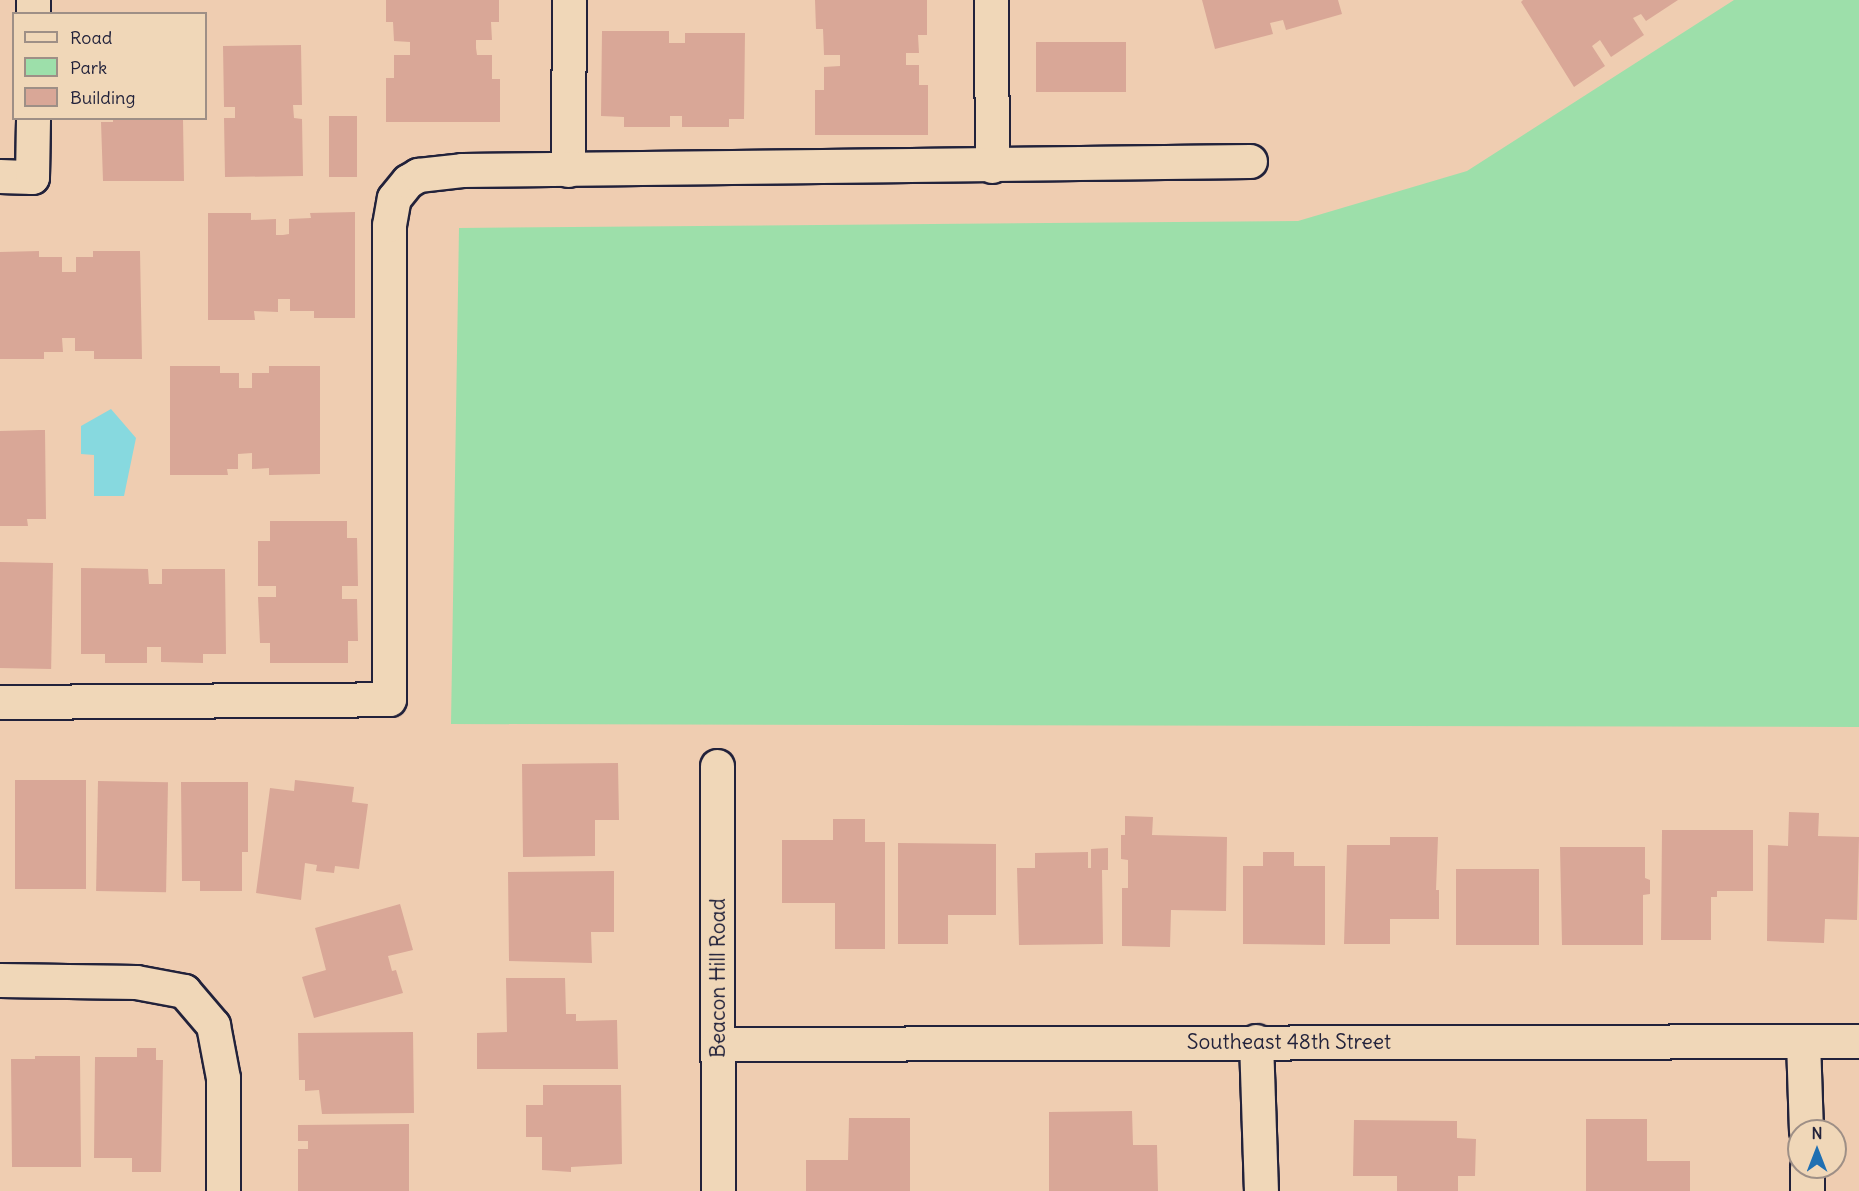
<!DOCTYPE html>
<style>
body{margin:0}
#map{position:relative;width:1859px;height:1191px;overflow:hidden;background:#efcdb1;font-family:Delius,sans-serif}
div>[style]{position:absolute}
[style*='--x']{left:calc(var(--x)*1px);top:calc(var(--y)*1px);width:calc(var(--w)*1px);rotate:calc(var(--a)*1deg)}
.green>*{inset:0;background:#9ddfaa}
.water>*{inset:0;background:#87d9df}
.building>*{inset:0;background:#d9a797;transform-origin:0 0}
.roads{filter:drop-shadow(2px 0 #22223b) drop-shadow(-2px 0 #22223b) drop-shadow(0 2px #22223b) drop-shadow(0 -2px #22223b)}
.street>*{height:33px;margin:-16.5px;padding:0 16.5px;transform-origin:16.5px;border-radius:16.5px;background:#f0d7b8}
span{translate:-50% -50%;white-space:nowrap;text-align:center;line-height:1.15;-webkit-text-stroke:5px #f0d7b8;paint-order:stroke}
.street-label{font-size:21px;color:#22223b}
.legend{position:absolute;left:12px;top:12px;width:195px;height:108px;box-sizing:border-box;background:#f0d7b8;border:2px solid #9e8f86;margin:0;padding:8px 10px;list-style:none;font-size:18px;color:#22223b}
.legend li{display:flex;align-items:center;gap:12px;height:30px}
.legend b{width:30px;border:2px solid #9e8f86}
.north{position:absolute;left:1787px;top:1119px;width:60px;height:60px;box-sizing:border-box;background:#f0d7b8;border:2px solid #9e8f86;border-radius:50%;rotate:0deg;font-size:16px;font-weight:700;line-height:24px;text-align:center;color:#22223b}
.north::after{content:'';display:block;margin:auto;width:21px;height:27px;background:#1f6fb2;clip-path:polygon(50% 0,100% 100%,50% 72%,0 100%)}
</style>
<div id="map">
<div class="green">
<i style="clip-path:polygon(1734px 0,1859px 0,1859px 727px,451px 724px,459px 228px,1298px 221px,1467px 171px)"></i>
</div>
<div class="water">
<i style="clip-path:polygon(111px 409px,136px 438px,124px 496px,94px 496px,94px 455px,81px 454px,81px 426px)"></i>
</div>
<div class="building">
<i style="clip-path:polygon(386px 0,499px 0,499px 22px,491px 22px,492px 40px,476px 40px,476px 48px,477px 55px,492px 55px,492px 79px,500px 79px,500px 122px,386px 122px,386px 78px,394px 78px,394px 55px,410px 55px,410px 42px,394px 41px,393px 22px,386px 22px)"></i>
<i style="clip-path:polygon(815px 0,927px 0,927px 35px,918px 35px,919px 53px,906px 53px,906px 65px,919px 65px,919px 85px,928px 85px,928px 135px,815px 135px,815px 90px,824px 90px,824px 67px,840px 66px,840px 55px,824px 55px,823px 29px,816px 29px)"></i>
<i style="clip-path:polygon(1202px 0,1338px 0,1342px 14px,1286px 30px,1283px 20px,1270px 23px,1273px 34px,1215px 49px)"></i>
<i style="clip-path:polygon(1523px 0,1678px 0,1646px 21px,1641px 14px,1633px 18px,1644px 35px,1611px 57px,1600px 40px,1592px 46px,1605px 66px,1574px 87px,1521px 2px)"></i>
<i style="clip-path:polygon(602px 31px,669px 31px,669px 43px,685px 43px,685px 33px,745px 33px,744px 119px,729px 119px,729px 127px,682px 127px,682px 116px,670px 116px,670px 127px,624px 127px,624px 117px,601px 116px)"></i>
<i style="left:1036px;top:42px;width:90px;height:50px"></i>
<i style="clip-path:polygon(301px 45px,302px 105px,293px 105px,294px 118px,302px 119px,303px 176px,225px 177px,224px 118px,235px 118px,235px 107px,224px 107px,223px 46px)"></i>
<i style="left:329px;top:116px;width:28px;height:61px"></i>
<i style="clip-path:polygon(113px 118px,183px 119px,184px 181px,103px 181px,101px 122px,113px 122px)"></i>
<i style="clip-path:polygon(355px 212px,355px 318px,314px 318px,314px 311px,290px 311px,290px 299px,278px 299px,278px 312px,254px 311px,255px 320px,208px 320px,208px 213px,251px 213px,251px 220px,276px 219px,276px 235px,283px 235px,289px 234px,289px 219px,311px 218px,310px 213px)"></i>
<i style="clip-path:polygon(39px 251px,39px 257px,62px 257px,62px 272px,76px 272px,76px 257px,93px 257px,93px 251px,140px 251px,142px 359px,94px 359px,94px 351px,75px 351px,75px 338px,62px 338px,63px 352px,44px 352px,44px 359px,0 359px,0 252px)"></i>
<i style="clip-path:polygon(170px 366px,220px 366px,220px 373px,239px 373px,239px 388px,252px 388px,252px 373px,269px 373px,269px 366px,320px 366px,320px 474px,269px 475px,269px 468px,252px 469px,252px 453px,238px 454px,238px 469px,227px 469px,228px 475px,170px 475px)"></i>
<i style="clip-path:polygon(39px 430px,45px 430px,46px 519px,27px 519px,28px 526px,0 526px,0 431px)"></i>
<i style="clip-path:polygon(270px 521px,347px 521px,347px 538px,357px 538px,358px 586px,342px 586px,342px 599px,357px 599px,358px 641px,348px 641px,348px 663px,270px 663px,270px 643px,260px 643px,258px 597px,276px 597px,276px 586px,258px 586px,258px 541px,270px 541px)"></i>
<i style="left:0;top:562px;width:53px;height:106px;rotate:1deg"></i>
<i style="clip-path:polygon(81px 568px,148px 569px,149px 584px,162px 584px,162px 569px,225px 569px,226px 654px,203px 654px,203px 663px,161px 662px,161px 647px,147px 647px,147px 663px,105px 663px,105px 654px,81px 654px)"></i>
<i style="clip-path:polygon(618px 763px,619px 820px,595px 820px,595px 856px,523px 857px,522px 764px)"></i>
<i style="left:15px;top:780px;width:71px;height:109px"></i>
<i style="clip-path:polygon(295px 780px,354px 787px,352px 802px,368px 804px,359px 869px,335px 866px,334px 873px,316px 871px,317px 865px,305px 863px,301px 900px,256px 893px,270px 788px,294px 791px)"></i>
<i style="left:98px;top:781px;width:70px;height:110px;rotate:1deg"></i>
<i style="clip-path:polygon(181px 782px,248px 782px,248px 852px,242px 852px,242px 891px,200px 891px,200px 881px,182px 881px)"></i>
<i style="clip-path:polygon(1789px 812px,1819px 813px,1818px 836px,1859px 837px,1857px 920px,1825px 919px,1824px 943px,1767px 941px,1768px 845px,1788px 846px)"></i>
<i style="clip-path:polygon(1125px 816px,1153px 817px,1152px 835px,1227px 837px,1226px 911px,1171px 910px,1170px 947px,1122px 946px,1122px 888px,1128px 888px,1128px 860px,1121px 859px,1121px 835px,1125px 835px)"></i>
<i style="clip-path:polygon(833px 819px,865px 819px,865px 842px,885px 842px,885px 949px,835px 949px,835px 903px,782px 903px,782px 840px,833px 840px)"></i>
<i style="clip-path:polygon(1662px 830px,1753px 830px,1753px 891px,1717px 891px,1717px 897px,1711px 897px,1711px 940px,1661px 940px)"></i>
<i style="clip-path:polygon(1390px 837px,1438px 837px,1436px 890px,1439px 890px,1439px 919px,1390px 919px,1390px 944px,1344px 944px,1347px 845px,1390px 845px)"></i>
<i style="clip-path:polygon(898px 843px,996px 844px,996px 915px,948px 915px,948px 944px,898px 944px)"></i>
<i style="clip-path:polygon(1560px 847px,1645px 847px,1645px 878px,1650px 880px,1650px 894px,1643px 895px,1643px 945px,1562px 945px)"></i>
<i style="clip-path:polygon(1108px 848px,1108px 870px,1102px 870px,1103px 944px,1019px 945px,1017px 868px,1035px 868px,1035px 853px,1088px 852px,1088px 868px,1091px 868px,1091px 849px)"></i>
<i style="clip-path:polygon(1263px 852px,1294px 852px,1294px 866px,1325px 866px,1325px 945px,1243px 944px,1243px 866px,1263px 866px)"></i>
<i style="left:1456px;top:869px;width:83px;height:76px"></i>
<i style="clip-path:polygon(614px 871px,614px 932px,591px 932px,592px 963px,509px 961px,508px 872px)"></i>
<i style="clip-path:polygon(400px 904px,413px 950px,388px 956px,392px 971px,396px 970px,403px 993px,314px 1018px,302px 977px,326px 970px,315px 928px)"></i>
<i style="clip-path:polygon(506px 978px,565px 978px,566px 1014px,576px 1014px,576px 1021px,617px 1020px,618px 1069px,477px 1069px,477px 1033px,507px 1032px)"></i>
<i style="clip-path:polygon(413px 1032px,414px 1113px,322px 1114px,319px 1090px,305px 1091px,305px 1080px,299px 1080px,298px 1033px)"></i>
<i style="clip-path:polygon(137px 1048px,156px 1048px,156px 1060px,163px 1060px,161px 1172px,132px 1172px,132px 1158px,94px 1158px,95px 1057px,137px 1057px)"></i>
<i style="clip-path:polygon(35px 1056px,80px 1056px,81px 1167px,12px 1167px,11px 1059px,35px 1059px)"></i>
<i style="clip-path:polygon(543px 1085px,621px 1085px,622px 1164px,571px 1167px,571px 1172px,542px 1170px,542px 1137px,526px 1137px,526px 1105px,543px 1105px)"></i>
<i style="clip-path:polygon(1132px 1111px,1133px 1145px,1157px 1145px,1158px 1191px,1049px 1191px,1049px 1112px)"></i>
<i style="clip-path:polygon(849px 1118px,910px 1118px,910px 1191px,806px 1191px,806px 1160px,848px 1160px)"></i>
<i style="clip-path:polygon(1586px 1119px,1647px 1119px,1647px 1161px,1690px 1161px,1690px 1191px,1586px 1191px)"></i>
<i style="clip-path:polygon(1354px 1120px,1457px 1121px,1457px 1138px,1476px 1139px,1475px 1176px,1458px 1176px,1458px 1191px,1397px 1191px,1397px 1176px,1353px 1176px)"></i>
<i style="clip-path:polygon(409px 1124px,409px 1191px,298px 1191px,298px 1149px,308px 1149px,308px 1141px,298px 1141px,298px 1125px)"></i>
</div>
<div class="roads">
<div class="street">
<i style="--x:991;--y:0;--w:166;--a:89.7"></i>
<i style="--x:33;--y:14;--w:14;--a:-90"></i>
<i style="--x:568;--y:170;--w:170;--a:-89.7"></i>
<i style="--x:0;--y:176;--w:32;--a:2"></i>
<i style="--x:32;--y:177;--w:59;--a:-89"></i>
<i style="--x:0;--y:702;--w:389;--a:-0.4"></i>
<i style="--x:389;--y:699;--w:474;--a:-90"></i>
<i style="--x:389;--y:225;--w:27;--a:-80"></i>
<i style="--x:394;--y:198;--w:22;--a:-51"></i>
<i style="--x:408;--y:181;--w:12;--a:-31"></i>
<i style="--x:418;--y:175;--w:44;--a:-6.5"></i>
<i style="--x:462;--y:170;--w:788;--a:-0.65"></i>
<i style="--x:717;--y:766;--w:425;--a:89.9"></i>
<i style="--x:0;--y:980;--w:136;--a:0.8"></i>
<i style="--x:136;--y:982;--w:49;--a:10.6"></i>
<i style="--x:184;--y:991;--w:45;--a:49.5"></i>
<i style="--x:213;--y:1025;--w:54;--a:79.3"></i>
<i style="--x:223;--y:1078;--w:113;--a:90"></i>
<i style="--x:1256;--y:1041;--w:150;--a:88.1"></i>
<i style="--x:1803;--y:1041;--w:90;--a:88.1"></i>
<i style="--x:718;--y:1044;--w:1141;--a:-0.15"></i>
<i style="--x:1807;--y:1167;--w:24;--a:90"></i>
</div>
</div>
<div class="street-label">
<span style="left:718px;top:978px;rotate:-90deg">Beacon Hill Road</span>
<span style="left:1289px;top:1042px">Southeast 48th Street</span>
</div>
<ul class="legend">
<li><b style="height:8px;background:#f0d7b8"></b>Road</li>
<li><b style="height:16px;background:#9ddfaa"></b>Park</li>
<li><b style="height:16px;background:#d9a797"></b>Building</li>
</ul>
<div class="north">N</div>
</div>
